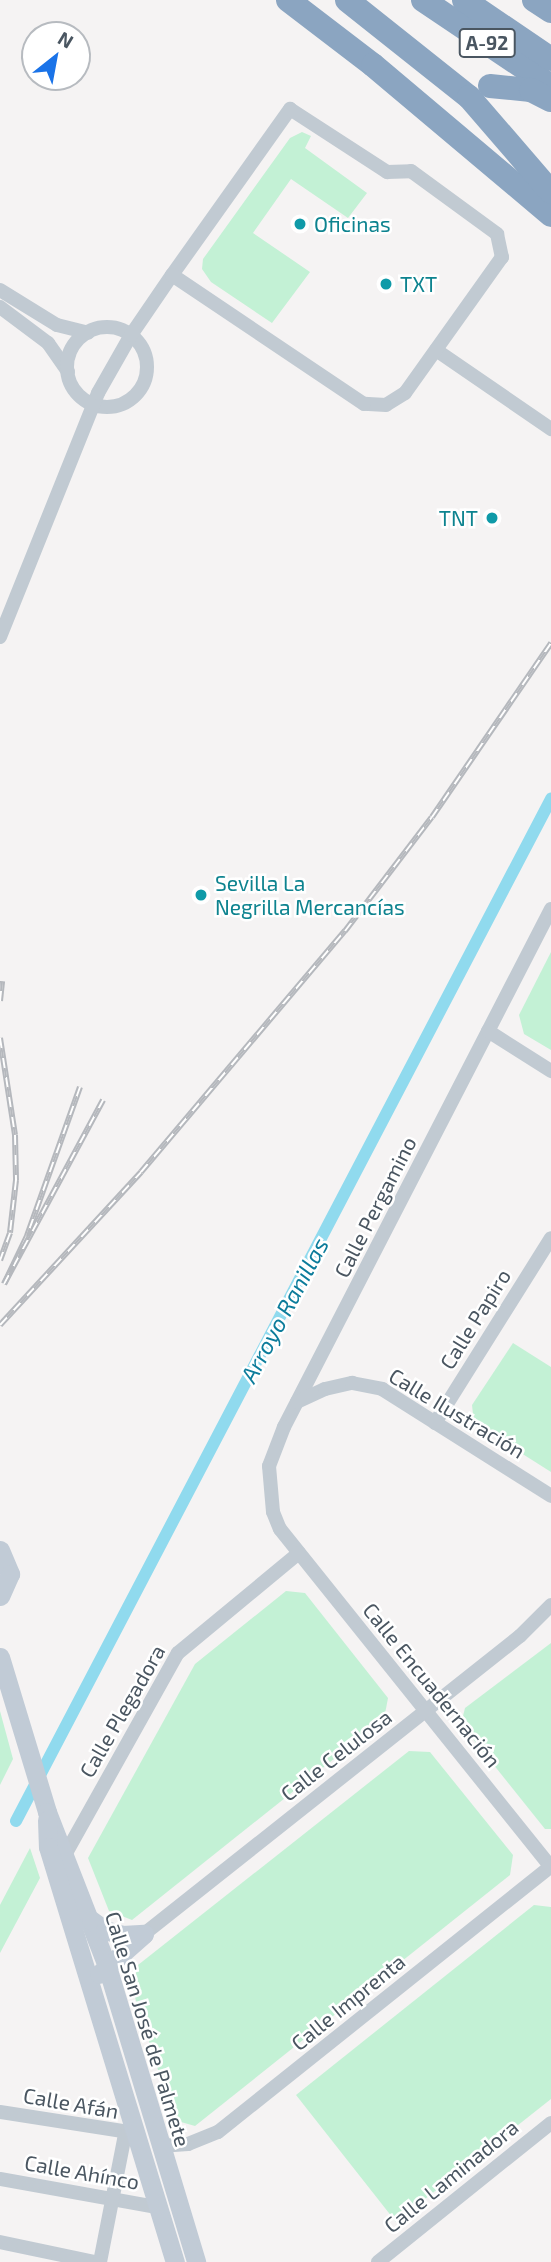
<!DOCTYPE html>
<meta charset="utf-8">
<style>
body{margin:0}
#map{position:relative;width:551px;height:2262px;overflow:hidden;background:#f5f3f3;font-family:"Exo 2",sans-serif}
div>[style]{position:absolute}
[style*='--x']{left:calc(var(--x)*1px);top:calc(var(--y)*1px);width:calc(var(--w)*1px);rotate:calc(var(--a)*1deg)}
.green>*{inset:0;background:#c3f1d5}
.canal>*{height:12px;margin:-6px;padding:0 6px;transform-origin:6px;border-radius:6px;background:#90daee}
.street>*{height:14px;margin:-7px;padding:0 7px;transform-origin:7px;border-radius:7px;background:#c1cad2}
.street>.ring{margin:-7px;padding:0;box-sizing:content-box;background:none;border:14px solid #c1cad2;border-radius:50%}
.secondary>*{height:19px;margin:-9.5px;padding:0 9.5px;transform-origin:9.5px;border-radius:9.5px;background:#c1cbd6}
.highway>*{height:24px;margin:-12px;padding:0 12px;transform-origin:12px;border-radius:12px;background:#8ba5c1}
.rail>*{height:6px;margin-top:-3px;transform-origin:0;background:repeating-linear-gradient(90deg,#fff 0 10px,#b5b8bd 0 20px);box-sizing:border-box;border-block:2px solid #b5b8bd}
.dots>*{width:19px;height:19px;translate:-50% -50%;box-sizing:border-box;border:4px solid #fff;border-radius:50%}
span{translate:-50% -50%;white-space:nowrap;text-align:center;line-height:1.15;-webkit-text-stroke:5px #fff;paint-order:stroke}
.shield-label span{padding:2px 5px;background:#fff;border:2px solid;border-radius:5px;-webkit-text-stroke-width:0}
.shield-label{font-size:19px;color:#4a5661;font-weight:700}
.culture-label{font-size:21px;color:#0d838f}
.left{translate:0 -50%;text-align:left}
.right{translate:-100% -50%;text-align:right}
.street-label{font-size:21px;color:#4a5661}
.water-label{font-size:23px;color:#0c7c9b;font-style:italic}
.north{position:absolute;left:21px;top:21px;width:70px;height:70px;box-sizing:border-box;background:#fff;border:2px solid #b7bbc0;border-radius:50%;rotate:31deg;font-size:19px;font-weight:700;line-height:28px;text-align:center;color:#4a5661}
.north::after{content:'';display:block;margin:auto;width:24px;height:32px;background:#1a73e8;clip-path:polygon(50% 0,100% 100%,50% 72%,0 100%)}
</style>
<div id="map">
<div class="green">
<i style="clip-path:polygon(302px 132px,311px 136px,305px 148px,367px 193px,348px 218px,291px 179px,253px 233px,310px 272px,272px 323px,211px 282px,202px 269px,203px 259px,290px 138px)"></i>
<i style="clip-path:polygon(551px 952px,551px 1050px,524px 1034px,519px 1015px)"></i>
<i style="clip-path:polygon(513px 1343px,551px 1367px,551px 1472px,474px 1423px,472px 1405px)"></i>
<i style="clip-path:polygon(286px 1591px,305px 1593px,388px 1698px,384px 1719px,132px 1920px,109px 1911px,88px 1858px,195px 1664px)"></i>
<i style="clip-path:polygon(551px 1643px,551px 1829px,545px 1829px,461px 1724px,465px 1708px)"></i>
<i style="clip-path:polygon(0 1711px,13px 1759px,0 1785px)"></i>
<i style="clip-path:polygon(409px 1751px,430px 1752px,513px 1855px,510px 1875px,195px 2126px,174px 2120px,132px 1988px,138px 1965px)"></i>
<i style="clip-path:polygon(30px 1848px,40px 1878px,0 1953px,0 1905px)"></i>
<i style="clip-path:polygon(534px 1905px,551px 1907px,551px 2099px,396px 2222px,296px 2095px)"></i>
</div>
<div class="canal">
<i style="--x:16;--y:1821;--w:1154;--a:-62.37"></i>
</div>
<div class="street">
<i style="--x:0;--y:290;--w:67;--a:31.6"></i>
<i style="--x:57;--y:325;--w:32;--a:14"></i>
<i style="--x:0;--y:307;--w:60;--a:36.9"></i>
<i style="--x:48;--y:343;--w:35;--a:55"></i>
<i class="ring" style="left:67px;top:327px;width:66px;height:66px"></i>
<i style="--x:436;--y:350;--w:140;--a:34.5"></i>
<i style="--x:0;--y:637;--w:263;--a:-68.1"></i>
<i style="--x:98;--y:393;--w:67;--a:-60.4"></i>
<i style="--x:131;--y:335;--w:73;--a:-55.7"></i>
<i style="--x:172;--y:275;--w:204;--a:-54.6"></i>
<i style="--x:290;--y:109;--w:116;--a:33"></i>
<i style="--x:387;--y:172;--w:24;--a:-2"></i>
<i style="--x:411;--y:171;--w:107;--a:36.2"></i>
<i style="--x:497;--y:234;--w:24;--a:78"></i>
<i style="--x:502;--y:257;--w:167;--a:125.5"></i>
<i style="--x:405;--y:393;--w:22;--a:148"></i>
<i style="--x:386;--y:405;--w:22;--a:-177"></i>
<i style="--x:364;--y:404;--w:231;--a:-146.1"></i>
<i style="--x:551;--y:909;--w:583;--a:117.27"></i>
<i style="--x:284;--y:1427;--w:42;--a:111"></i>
<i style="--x:269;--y:1466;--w:46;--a:85"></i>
<i style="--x:273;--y:1512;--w:18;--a:68"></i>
<i style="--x:280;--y:1529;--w:433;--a:51.3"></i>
<i style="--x:488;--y:1031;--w:75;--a:32.4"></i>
<i style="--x:297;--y:1402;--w:31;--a:-25"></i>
<i style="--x:325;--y:1389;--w:28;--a:-13"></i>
<i style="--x:352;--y:1383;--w:31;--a:11"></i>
<i style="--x:382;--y:1389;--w:200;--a:32.3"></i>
<i style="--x:435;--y:1423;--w:218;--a:-57.9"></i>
<i style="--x:66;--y:1853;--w:229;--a:-60.8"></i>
<i style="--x:178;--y:1653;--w:157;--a:-39.6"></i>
<i style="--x:144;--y:1934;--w:480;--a:-38.4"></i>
<i style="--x:520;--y:1636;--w:44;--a:-45"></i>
<i style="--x:0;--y:2112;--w:137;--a:8.8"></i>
<i style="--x:160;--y:2146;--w:28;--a:-4"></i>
<i style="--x:188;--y:2144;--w:32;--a:-22"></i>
<i style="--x:218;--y:2132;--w:426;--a:-38.6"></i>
<i style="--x:0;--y:2179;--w:158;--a:10.2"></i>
<i style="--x:0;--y:2242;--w:97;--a:11.9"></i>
<i style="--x:100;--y:2262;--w:129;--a:-78.9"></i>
<i style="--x:378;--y:2262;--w:222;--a:-38.8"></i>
</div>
<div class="secondary">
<i style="--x:0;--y:1550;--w:26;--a:67"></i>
<i style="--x:10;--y:1574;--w:24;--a:114"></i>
<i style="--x:0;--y:1657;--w:162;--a:73.1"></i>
<i style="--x:47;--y:1812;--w:162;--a:68.7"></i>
<i style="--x:106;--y:1963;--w:312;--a:73.2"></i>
<i style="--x:47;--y:1820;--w:27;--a:88"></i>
<i style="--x:48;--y:1847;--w:434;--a:73"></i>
<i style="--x:91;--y:1920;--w:17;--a:36"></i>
<i style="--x:105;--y:1930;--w:18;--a:16"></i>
<i style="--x:122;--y:1935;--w:22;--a:-3"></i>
<i style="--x:99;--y:1974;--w:60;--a:-41.6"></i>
</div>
<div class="highway">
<i style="--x:288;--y:0;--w:107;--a:37.4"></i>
<i style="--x:373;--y:65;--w:233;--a:40.1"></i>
<i style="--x:347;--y:0;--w:156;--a:38.5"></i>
<i style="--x:469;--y:97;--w:125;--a:49.2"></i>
<i style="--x:423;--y:0;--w:154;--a:33.9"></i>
<i style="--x:464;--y:0;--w:105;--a:34.1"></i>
<i style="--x:534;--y:0;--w:20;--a:33"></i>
<i style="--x:490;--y:86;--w:41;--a:5.6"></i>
<i style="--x:531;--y:90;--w:22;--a:27"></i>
</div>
<div class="rail">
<i style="--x:0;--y:1001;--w:20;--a:-84"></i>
<i style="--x:0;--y:1038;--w:98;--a:81.2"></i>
<i style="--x:15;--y:1135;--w:45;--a:88.7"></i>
<i style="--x:16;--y:1180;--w:53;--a:96.5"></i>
<i style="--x:10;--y:1233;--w:29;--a:110"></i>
<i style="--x:80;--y:1087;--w:158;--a:109.6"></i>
<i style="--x:27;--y:1236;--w:53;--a:115.6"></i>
<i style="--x:4;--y:1284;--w:209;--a:-61.7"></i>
<i style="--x:0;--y:1325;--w:208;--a:-47.3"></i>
<i style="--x:141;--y:1172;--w:316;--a:-49.8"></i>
<i style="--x:345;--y:931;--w:143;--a:-52.7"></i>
<i style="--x:432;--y:817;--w:211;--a:-55.6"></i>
</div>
<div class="dots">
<i style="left:300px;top:224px;background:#0f9aa8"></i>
<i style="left:386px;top:284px;background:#0f9aa8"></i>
<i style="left:492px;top:518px;background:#0f9aa8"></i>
<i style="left:201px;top:895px;background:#0f9aa8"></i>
</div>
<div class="shield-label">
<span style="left:487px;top:43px">A-92</span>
</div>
<div class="culture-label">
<span class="left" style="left:314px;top:224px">Oficinas</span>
<span class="left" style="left:400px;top:284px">TXT</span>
<span class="right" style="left:478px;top:518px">TNT</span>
<span class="left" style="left:215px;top:895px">Sevilla La<br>Negrilla Mercancías</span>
</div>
<div class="street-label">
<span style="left:375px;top:1207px;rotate:-63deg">Calle Pergamino</span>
<span style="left:475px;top:1319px;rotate:-58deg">Calle Papiro</span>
<span style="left:457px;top:1413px;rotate:31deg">Calle Ilustración</span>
<span style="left:432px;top:1685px;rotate:51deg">Calle Encuadernación</span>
<span style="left:122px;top:1711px;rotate:-60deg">Calle Plegadora</span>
<span style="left:336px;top:1755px;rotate:-38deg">Calle Celulosa</span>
<span style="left:348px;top:2002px;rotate:-39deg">Calle Imprenta</span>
<span style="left:148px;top:2029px;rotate:73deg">Calle San José de Palmete</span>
<span style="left:71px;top:2103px;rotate:10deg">Calle Afán</span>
<span style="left:82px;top:2172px;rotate:10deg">Calle Ahínco</span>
<span style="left:451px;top:2176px;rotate:-39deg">Calle Laminadora</span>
</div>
<div class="water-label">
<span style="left:284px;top:1310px;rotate:-62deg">Arroyo Ranillas</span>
</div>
<div class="north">N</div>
</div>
